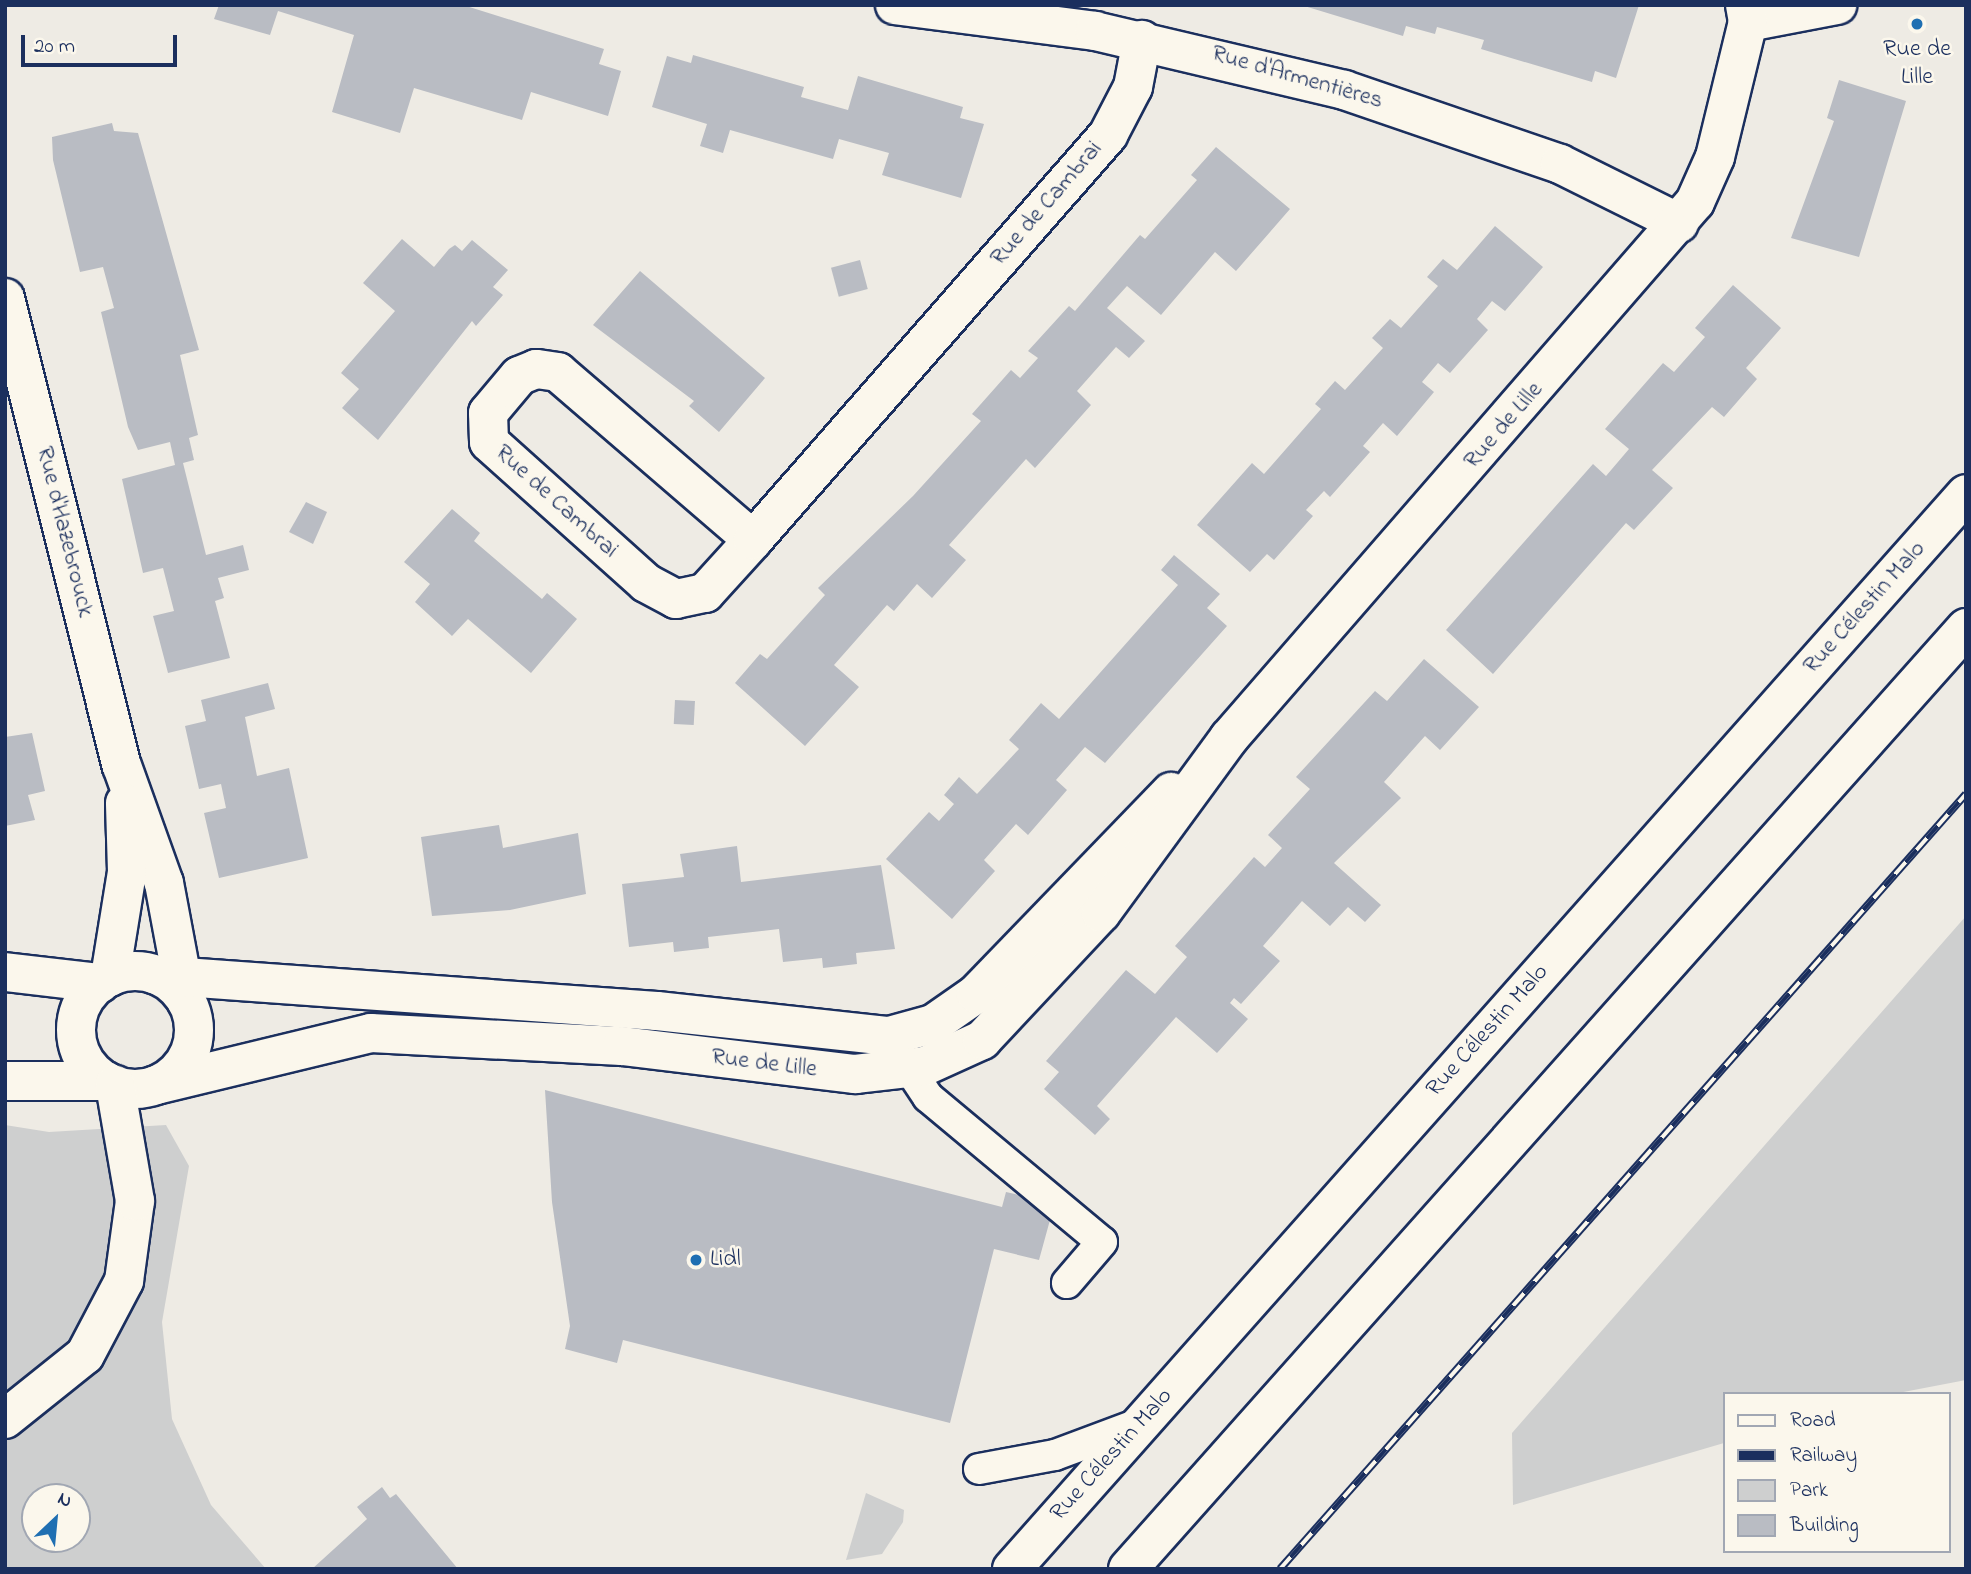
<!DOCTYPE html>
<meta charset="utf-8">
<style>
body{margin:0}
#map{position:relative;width:1971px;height:1574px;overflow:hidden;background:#eeebe4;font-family:"Indie Flower",sans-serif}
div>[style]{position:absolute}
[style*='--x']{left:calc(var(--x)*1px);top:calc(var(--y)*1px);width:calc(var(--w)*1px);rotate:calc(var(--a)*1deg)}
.green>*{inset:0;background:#cecfcf}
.building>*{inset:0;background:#b9bcc3;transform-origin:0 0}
.roads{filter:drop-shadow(2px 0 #1b2f5e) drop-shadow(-2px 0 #1b2f5e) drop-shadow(0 2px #1b2f5e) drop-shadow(0 -2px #1b2f5e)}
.lane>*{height:30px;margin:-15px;padding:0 15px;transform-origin:15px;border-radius:15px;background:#fbf7ec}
.street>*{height:38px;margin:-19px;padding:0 19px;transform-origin:19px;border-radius:19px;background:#fbf7ec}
.street>.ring{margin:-19px;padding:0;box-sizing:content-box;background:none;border:38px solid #fbf7ec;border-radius:50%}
.secondary>*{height:38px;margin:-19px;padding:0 19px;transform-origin:19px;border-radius:19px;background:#fbf7ec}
.highway>*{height:38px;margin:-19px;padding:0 19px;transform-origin:19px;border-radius:19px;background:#fbf7ec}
.rail>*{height:8px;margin-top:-4px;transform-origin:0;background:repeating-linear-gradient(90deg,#fbf7ec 0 16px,#1b2f5e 0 32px);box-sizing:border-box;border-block:2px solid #1b2f5e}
.dots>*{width:19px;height:19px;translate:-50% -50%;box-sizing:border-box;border:4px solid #fbf7ec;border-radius:50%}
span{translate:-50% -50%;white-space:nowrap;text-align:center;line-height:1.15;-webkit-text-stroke:5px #fbf7ec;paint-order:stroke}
.poi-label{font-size:24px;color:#1b2f5e}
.left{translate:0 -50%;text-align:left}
.street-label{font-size:24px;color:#1b2f5e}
.frame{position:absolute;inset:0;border:7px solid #1b2f5e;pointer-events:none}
.legend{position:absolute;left:1723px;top:1392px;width:228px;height:161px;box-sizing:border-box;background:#fbf7ec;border:2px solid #a1a7b3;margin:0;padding:9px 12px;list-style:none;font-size:21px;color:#1b2f5e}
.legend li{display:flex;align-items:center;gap:14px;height:35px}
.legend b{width:35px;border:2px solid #a1a7b3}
.north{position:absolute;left:21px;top:1483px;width:70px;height:70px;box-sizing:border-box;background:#fbf7ec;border:2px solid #a1a7b3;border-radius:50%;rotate:26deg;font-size:19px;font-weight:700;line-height:28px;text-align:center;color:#1b2f5e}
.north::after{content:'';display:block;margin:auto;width:24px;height:32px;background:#1f6fb2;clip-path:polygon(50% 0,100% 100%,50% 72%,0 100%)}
.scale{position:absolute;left:21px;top:35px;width:156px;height:32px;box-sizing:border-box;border:4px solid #1b2f5e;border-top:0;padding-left:9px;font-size:21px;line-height:24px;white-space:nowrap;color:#1b2f5e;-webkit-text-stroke:5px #fbf7ec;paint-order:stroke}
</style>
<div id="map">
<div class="green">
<i style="clip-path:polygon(1966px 916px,1966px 1380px,1893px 1394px,1724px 1394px,1724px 1443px,1513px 1505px,1512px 1433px)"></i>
<i style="clip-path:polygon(evenodd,5px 1125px,49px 1132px,166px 1125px,189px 1166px,162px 1322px,172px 1419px,211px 1505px,266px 1569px,5px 1569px,5px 1125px,35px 1497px,77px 1497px,77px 1539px,35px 1539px,35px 1497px)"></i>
<i style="clip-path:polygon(866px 1493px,904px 1510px,903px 1522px,882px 1554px,846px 1560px)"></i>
</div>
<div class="building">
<i style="clip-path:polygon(219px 5px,463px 5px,604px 49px,599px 64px,621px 71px,608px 116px,531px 92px,522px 120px,414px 88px,400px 133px,332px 112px,354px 35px,278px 11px,270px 35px,214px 19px)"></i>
<i style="clip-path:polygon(1301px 5px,1639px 5px,1616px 78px,1595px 71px,1592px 82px,1481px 49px,1484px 40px,1437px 27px,1435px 34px,1406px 26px,1403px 36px)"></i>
<i style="clip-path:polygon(693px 55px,804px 87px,801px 97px,848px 110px,858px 76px,963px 107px,960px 118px,984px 124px,961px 198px,882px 175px,889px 153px,839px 139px,833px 159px,730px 130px,723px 153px,700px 146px,707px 124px,652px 107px,667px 56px,691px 63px)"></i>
<i style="clip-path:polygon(1839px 80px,1906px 101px,1859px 257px,1791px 238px,1834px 121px,1827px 118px)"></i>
<i style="clip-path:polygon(112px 123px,114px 131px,138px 133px,199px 350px,180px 355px,198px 435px,189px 438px,194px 460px,183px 463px,206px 555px,243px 545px,249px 570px,218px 578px,224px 598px,215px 601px,230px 658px,168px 673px,153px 616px,174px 611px,163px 568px,143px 573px,122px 479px,175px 465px,170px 442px,138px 450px,128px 427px,101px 312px,114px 308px,103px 267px,80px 272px,53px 160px,52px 137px)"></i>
<i style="clip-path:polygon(1216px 147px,1290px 209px,1236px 271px,1215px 252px,1161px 315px,1127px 286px,1107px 308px,1145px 341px,1129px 358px,1116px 347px,1077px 391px,1091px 405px,1035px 468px,1026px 459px,949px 545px,966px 560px,932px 598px,917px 584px,894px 611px,887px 605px,834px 665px,859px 687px,805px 746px,735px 683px,760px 654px,767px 659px,825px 595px,818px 588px,913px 496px,981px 421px,972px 414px,1011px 370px,1020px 378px,1038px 358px,1028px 351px,1069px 306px,1075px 311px,1140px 235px,1145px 239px,1197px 180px,1191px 175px)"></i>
<i style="clip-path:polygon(1495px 226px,1543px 267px,1505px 311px,1492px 301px,1477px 319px,1488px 330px,1450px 373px,1438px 363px,1422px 382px,1434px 392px,1397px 436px,1383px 423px,1363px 446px,1370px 452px,1330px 497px,1324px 491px,1306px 510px,1313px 516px,1274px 560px,1267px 554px,1250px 572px,1197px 525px,1252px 463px,1264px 474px,1321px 409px,1315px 404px,1335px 381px,1345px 390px,1383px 348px,1372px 338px,1390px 319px,1401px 328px,1438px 286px,1427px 277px,1443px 259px,1457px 270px)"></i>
<i style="clip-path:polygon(402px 239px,434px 267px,449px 249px,455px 245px,462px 251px,472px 240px,508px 270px,493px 287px,503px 295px,476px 326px,472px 321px,378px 440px,342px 408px,359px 389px,341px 373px,395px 311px,363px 283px)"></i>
<i style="left:860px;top:260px;width:30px;height:30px;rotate:75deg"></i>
<i style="clip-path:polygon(640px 271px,765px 378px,719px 432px,689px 406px,694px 401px,593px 325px)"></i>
<i style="clip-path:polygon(1733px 285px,1781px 328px,1746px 368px,1757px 379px,1724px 417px,1712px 407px,1652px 470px,1673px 488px,1634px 530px,1626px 523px,1493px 674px,1446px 630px,1593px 464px,1606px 476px,1629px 449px,1605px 429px,1663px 363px,1674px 372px,1705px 337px,1695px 328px)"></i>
<i style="clip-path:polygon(306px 502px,327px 512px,313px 544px,289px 532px)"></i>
<i style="clip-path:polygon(452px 509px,480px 533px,474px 541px,542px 599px,547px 593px,577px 619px,531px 673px,468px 619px,452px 636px,415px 602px,430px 584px,404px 562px)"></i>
<i style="clip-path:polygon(1174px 555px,1220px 594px,1207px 608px,1227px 626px,1105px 763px,1085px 747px,1056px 780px,1067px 790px,1028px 835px,1016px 824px,999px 843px,984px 860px,995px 871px,952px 919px,886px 859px,929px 812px,939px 821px,954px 804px,944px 795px,959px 777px,977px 794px,1019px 749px,1009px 740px,1041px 703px,1059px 719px,1178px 585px,1161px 570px)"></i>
<i style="clip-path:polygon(1424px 659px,1479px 707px,1440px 750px,1425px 736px,1384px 782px,1401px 798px,1334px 863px,1381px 905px,1365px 922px,1348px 907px,1330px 926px,1302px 901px,1263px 946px,1280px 961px,1241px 1004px,1234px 998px,1230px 1003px,1248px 1019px,1217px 1053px,1176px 1017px,1097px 1106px,1110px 1119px,1095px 1135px,1044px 1089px,1059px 1072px,1046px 1061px,1126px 970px,1155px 994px,1187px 957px,1175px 946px,1191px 928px,1254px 857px,1265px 867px,1282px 848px,1268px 835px,1310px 789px,1296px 777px,1375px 691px,1387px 701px)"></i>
<i style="clip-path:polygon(268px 683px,275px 709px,245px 717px,257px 776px,289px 768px,308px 858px,219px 878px,204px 813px,226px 808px,221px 784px,199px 789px,185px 726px,206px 721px,201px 700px)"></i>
<i style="left:675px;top:700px;width:20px;height:24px;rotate:3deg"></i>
<i style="clip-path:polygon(32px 733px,45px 791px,28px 795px,35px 820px,5px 826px,5px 737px)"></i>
<i style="clip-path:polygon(499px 825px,503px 848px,578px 833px,586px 894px,510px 910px,432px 916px,421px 837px)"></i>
<i style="clip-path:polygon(737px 846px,741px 882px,881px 865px,895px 949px,856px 953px,857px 964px,823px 968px,822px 958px,783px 962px,779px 929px,708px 937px,709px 948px,674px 952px,673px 942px,629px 947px,622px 884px,684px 877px,680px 854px)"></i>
<i style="clip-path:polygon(545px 1090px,1002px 1207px,1006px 1192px,1028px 1197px,1050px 1220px,1039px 1260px,994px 1249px,950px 1423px,623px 1340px,617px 1363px,565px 1349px,570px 1326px,552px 1202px)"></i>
<i style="clip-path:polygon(382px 1487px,390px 1498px,396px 1494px,458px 1569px,312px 1569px,367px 1519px,357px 1507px)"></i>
</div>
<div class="roads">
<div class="lane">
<i style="--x:898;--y:1052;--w:54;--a:56.3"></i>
<i style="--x:928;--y:1097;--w:226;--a:39.8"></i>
<i style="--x:1102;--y:1242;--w:54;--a:130.5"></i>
<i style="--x:979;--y:1469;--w:77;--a:-10.4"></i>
<i style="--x:1055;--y:1455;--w:92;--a:-20.4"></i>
</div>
<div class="street">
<i style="--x:895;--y:5;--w:202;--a:7.4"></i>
<i style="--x:1095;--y:31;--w:256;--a:13.3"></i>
<i style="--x:1344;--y:90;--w:228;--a:18.9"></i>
<i style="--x:1560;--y:164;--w:133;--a:26.4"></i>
<i style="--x:1748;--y:22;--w:91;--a:-10.8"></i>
<i style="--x:5;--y:298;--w:482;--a:76"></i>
<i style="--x:122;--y:766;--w:124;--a:70.3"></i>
<i style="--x:164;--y:883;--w:119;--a:79.4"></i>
<i style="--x:753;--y:540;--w:257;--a:-139.3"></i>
<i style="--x:558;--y:372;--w:22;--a:-172"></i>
<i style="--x:536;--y:369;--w:18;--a:158"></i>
<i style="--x:519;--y:376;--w:48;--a:130"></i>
<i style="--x:488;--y:413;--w:29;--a:88"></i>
<i style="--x:489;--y:442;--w:211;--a:41.9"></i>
<i style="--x:646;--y:583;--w:34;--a:28"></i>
<i style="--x:676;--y:599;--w:30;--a:-12"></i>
<i style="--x:705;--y:593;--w:72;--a:-47.8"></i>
<i style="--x:753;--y:540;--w:539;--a:-48.76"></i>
<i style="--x:1108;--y:135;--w:54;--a:-62.5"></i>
<i style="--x:1133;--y:87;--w:48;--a:-79.2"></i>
<i class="ring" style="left:76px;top:971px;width:80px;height:80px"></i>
<i style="--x:5;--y:972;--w:96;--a:6.6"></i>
<i style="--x:156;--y:975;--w:502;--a:4.11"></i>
<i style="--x:657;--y:1011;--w:233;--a:6.2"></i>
<i style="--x:889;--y:1036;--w:46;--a:-15.3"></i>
<i style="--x:933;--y:1024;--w:52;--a:-34.9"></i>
<i style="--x:976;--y:994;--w:281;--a:-46"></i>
<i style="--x:110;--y:977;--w:106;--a:-80.8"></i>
<i style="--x:127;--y:872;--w:69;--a:-91.7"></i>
<i style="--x:5;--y:1081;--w:101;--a:0"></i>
<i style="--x:156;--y:1085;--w:221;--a:-13.6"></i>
<i style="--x:371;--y:1033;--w:251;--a:3"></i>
<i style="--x:622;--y:1046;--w:235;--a:6.9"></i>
<i style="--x:855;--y:1074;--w:70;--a:-6.5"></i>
<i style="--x:925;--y:1066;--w:63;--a:-24.5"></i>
<i style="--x:982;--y:1040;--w:174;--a:-46.9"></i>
<i style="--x:1101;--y:913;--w:217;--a:-53.8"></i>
<i style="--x:1229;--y:738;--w:710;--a:-49"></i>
<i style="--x:1695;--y:202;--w:49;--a:-66"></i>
<i style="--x:1715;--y:157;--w:139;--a:-76.3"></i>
<i style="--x:1748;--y:22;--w:17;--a:-100"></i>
</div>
<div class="secondary">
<i style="--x:1012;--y:1569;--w:1437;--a:-48.41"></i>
<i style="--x:1128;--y:1569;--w:1260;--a:-48.31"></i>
</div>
<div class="highway">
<i style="--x:5;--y:1419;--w:102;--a:-38.7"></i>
<i style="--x:85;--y:1355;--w:84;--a:-62.2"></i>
<i style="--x:124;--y:1281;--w:81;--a:-82.2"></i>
<i style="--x:135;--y:1201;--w:118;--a:-99.8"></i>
</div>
</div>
<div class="rail">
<i style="--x:1280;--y:1569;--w:1035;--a:-48.49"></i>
</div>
<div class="dots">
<i style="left:1917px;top:24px;background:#1f6fb2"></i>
<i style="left:696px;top:1260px;background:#1f6fb2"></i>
</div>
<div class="poi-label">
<span style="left:1917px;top:64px">Rue de<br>Lille</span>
<span class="left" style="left:710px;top:1260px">Lidl</span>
</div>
<div class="street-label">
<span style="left:1297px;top:78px;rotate:16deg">Rue d'Armentières</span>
<span style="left:1047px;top:204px;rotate:-49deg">Rue de Cambrai</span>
<span style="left:1504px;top:426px;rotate:-49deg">Rue de Lille</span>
<span style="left:556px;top:502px;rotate:42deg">Rue de Cambrai</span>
<span style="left:64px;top:532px;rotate:76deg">Rue d'Hazebrouck</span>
<span style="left:1865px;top:608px;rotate:-48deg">Rue Célestin Malo</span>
<span style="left:1488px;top:1031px;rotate:-48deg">Rue Célestin Malo</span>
<span style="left:764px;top:1064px;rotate:7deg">Rue de Lille</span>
<span style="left:1112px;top:1455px;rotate:-48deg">Rue Célestin Malo</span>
</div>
<div class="frame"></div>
<ul class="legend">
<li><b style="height:9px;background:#fbf7ec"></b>Road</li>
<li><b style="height:9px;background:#1b2f5e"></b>Railway</li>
<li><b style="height:19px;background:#cecfcf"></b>Park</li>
<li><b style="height:19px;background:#b9bcc3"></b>Building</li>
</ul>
<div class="north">N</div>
<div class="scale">20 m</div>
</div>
